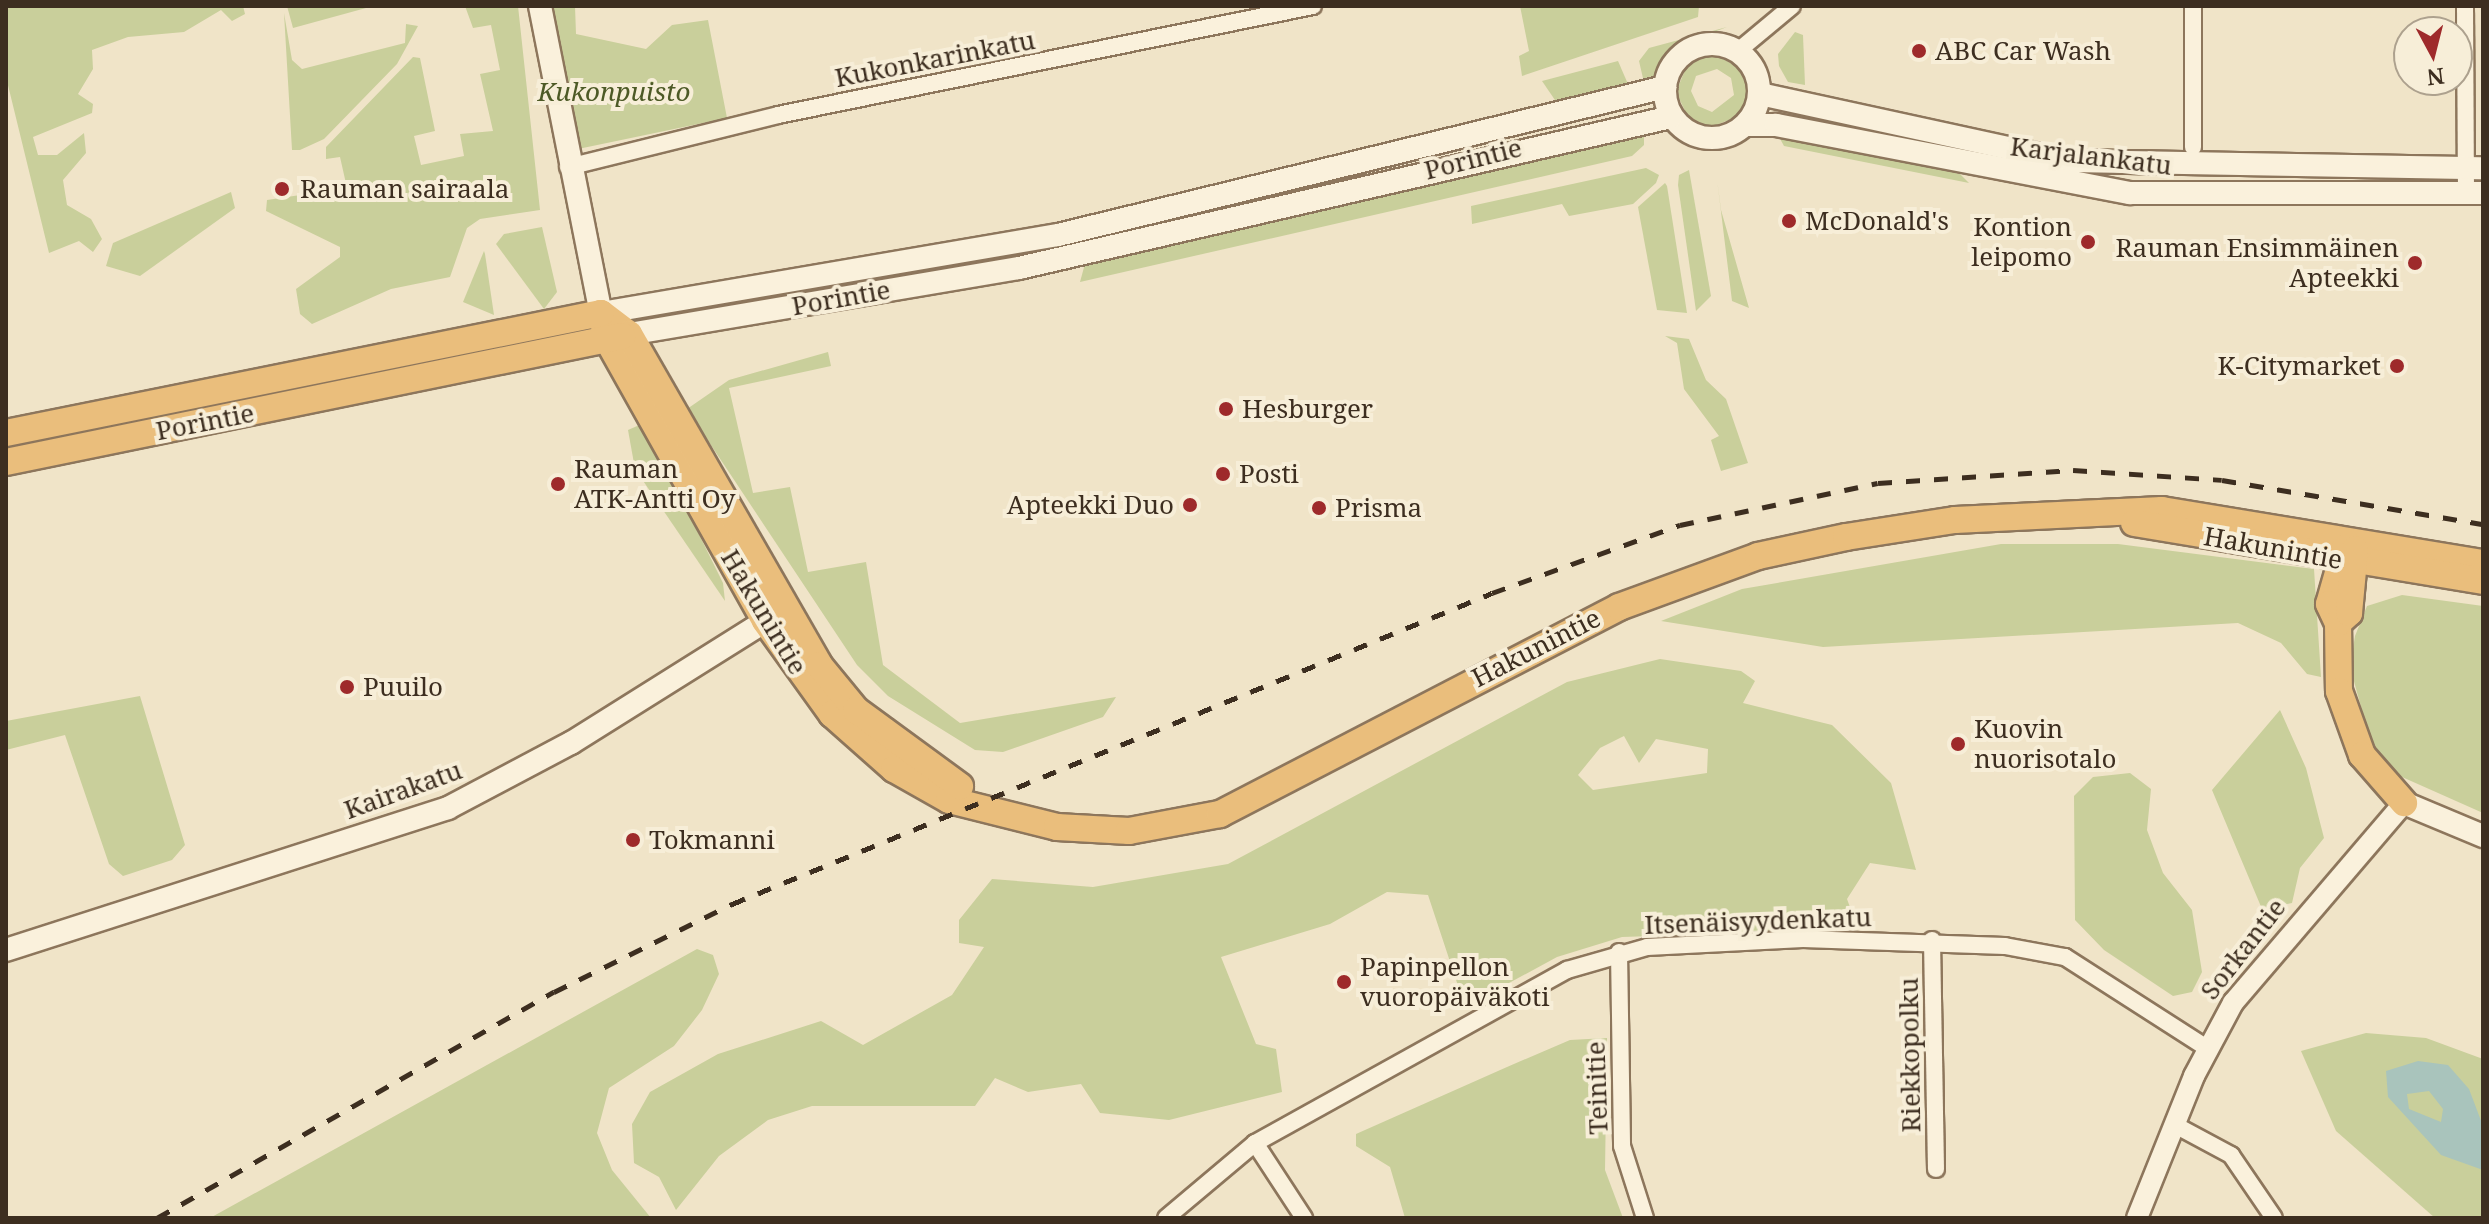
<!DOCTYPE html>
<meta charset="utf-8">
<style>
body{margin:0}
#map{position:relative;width:2489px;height:1224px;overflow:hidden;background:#f0e4c8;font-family:"Noto Serif",serif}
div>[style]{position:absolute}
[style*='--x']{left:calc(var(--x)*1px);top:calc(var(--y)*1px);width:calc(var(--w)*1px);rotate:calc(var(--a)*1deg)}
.green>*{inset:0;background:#c9cf9b}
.water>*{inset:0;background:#a9c4bc}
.roads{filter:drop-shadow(2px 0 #8d765c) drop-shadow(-2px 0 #8d765c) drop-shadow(0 2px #8d765c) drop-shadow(0 -2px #8d765c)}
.minor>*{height:16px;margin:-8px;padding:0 8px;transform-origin:8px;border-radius:8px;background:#faf1dc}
.tertiary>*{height:20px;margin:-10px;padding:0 10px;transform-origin:10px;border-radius:10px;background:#faf1dc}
.secondary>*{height:22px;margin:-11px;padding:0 11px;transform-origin:11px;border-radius:11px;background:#faf1dc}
.secondary>.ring{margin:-11px;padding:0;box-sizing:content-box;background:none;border:22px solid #faf1dc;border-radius:50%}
.trunk>*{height:26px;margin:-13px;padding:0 13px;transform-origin:13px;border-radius:13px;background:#eabe7c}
.rail>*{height:5px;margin-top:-2.5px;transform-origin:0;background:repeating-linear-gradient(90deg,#3d2e20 0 14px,transparent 0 28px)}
.dots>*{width:22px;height:22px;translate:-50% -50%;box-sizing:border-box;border:4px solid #f7eed8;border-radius:50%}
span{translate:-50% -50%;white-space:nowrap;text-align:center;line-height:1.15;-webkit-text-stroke:8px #f7eed8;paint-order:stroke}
.poi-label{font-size:26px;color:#3d2e20}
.left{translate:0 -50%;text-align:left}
.right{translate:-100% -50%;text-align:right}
.street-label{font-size:26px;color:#3d2e20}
.park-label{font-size:26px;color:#4d5a26;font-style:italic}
.frame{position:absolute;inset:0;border:8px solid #3d2e20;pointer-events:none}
.north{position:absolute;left:2393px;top:16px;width:80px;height:80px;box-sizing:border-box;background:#f7eed8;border:2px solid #ada18e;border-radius:50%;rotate:173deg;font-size:22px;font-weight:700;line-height:32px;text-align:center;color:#3d2e20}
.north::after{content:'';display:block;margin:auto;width:28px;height:36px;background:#9e2a2b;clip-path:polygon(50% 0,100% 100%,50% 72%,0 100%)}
</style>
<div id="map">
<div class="green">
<i style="clip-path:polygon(6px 6px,243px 6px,245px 14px,232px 21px,221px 10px,184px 32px,128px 37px,92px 50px,93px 69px,78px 94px,93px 104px,92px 113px,33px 137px,38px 155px,57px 155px,84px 133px,86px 153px,63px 180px,67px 205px,91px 219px,102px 239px,93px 252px,79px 241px,49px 253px,6px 77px)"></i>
<i style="clip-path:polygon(287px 6px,366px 6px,366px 8px,293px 28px)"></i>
<i style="clip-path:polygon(465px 6px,518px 6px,540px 210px,480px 219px,467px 228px,450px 277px,391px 289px,312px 324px,300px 314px,296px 289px,340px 257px,340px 247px,266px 211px,267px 200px,347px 188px,340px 157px,326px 159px,326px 147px,413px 57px,420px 58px,435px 131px,414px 136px,421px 165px,464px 156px,460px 134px,493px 131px,480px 74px,500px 70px,491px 25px,473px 28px)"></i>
<i style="clip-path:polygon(552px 6px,575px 6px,576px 34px,646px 49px,672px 25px,708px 20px,727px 118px,578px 149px)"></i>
<i style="clip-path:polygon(1520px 6px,1699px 6px,1698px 17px,1522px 76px,1519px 56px,1529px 51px)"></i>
<i style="clip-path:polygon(284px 13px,292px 60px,302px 69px,405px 43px,406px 24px,418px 26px,397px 64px,324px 139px,300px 150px,292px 150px)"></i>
<i style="clip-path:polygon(1727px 27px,1680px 45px,1645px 87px,1639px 61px,1649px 48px)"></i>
<i style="clip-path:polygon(1795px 32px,1803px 35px,1805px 85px,1788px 82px,1779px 66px,1778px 54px)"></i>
<i style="clip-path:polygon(evenodd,1714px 54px,1743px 70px,1750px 91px,1739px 116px,1711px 127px,1689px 119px,1676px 92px,1688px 63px,1714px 54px,1717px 69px,1731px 78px,1734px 95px,1712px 112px,1698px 106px,1691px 91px,1696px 76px,1717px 69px)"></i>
<i style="clip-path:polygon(1618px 61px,1631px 91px,1557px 103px,1542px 81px)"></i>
<i style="clip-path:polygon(1644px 134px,1644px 145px,1632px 156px,1080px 282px,1086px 260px)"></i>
<i style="clip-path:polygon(1778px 135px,1960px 174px,1969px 183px,1784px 146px)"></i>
<i style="clip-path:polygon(1646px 168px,1659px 175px,1656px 183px,1633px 204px,1569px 216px,1562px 204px,1472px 224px,1471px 206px)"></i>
<i style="clip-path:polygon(1689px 170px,1711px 296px,1696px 311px,1678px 185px,1679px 175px)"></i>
<i style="clip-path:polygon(1717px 179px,1721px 210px,1749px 308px,1732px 301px)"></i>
<i style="clip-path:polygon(1665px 183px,1667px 186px,1687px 313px,1657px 310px,1638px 207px)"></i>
<i style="clip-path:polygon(231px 192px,235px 208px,140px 276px,106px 266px,113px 243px)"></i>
<i style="clip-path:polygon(542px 227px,557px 292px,544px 309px,496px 244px,504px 234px)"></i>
<i style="clip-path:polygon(484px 251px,485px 254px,494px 315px,463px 302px)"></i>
<i style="clip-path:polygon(1665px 336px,1689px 339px,1706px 380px,1726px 399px,1748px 463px,1721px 471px,1711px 440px,1719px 436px,1684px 389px,1677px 343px)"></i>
<i style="clip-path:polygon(828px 352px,831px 366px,729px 388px,753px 493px,790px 487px,808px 572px,866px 562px,883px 665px,960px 723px,1116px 697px,1103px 717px,1003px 752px,975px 750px,888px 696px,857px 665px,687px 409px,729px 380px)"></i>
<i style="clip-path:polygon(644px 423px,723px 583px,725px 601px,635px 469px,628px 430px)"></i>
<i style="clip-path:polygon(2001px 544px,2118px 544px,2314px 569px,2321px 677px,2307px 674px,2281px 643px,2238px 623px,1823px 647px,1661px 621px,1742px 589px)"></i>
<i style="clip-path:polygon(2402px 595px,2483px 606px,2483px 813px,2393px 773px,2373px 750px,2350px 667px,2355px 636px,2367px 606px)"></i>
<i style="clip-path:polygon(evenodd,1660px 659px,1741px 671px,1755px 681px,1743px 703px,1832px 725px,1891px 783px,1916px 870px,1870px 863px,1847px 899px,1858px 929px,1622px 937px,1557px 957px,1465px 1007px,1428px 895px,1387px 892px,1330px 924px,1221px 957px,1256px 1044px,1276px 1049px,1282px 1092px,1169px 1120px,1100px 1113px,1081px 1084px,1028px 1092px,995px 1078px,975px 1106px,812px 1106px,768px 1120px,719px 1156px,676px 1210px,659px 1177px,634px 1163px,632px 1124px,650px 1092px,718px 1054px,821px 1021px,863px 1045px,952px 995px,984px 947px,959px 943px,959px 920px,992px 879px,1093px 887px,1228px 864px,1567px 682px,1660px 659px,1624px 736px,1639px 763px,1656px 739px,1708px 749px,1707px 773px,1593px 790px,1578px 775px,1600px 748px,1624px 736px)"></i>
<i style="clip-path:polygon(140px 696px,185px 845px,172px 860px,123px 876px,109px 864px,65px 735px,6px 750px,6px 721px)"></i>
<i style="clip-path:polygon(2280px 710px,2306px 768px,2324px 838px,2300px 868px,2292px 903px,2262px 909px,2212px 790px)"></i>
<i style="clip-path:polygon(2130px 773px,2151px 789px,2147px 830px,2163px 873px,2192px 910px,2202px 972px,2192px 992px,2173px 996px,2104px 950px,2075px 920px,2074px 796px,2093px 777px)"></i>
<i style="clip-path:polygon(697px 949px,713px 955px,719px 974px,702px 1010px,674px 1046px,609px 1088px,597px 1133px,612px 1170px,651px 1218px,210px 1218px)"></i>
<i style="clip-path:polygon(2366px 1033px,2426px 1038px,2483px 1059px,2483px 1218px,2435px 1218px,2336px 1131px,2301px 1051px)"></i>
<i style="clip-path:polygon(1607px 1038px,1605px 1170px,1623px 1218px,1405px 1218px,1390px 1167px,1356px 1146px,1356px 1134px,1507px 1067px,1570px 1040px)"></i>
</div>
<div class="water">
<i style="clip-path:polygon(evenodd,2418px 1061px,2448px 1065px,2469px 1089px,2483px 1126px,2483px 1170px,2441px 1155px,2388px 1097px,2386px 1071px,2418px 1061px,2429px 1091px,2443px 1109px,2441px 1122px,2409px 1109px,2407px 1094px,2429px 1091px)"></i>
</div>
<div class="roads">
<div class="minor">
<i style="--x:2193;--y:6;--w:141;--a:90"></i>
<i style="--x:2465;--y:6;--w:187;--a:89.7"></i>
<i style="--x:1738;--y:51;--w:70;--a:-39.8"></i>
<i style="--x:568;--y:167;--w:216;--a:-13.9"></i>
<i style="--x:778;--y:115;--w:546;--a:-11.52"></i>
<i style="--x:1932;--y:940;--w:229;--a:89"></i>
<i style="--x:1619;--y:952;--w:194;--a:89.1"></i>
<i style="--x:1622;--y:1146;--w:76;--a:72.3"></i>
<i style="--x:2175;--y:1125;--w:64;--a:28.2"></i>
<i style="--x:2231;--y:1155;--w:76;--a:55.7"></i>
<i style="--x:1255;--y:1143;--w:90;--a:56.8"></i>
<i style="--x:1166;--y:1218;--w:116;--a:-40.1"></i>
<i style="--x:1255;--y:1143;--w:357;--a:-29"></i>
<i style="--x:1567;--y:970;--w:83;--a:-16"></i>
<i style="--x:1647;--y:947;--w:156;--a:-2.9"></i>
<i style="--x:1803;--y:939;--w:202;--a:2"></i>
<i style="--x:2005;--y:946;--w:61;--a:10.4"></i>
<i style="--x:2065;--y:957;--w:169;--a:32.7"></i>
</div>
<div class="tertiary">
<i style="--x:2137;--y:1218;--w:153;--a:-68.1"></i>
<i style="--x:2194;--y:1076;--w:83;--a:-61.9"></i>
<i style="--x:2233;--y:1003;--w:263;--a:-49.5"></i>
</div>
<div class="secondary">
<i style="--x:540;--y:6;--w:313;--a:78.8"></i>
<i style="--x:601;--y:313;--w:464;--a:-9.7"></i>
<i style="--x:1058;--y:235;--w:625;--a:-13.7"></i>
<i class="ring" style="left:1665px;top:44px;width:72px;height:72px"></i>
<i style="--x:1760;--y:94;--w:315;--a:12.3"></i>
<i style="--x:2068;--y:161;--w:415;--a:1"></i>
<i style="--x:1745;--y:125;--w:31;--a:0"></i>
<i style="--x:1776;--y:125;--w:360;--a:10.9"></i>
<i style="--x:2130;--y:193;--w:353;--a:0"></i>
<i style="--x:629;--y:334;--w:396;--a:-9.6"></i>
<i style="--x:1019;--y:268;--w:669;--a:-13.04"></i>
<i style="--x:2404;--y:803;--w:86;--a:22.7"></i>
<i style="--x:6;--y:950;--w:464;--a:-17.8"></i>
<i style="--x:448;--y:808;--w:139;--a:-27.9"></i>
<i style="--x:571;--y:743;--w:243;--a:-32.1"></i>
</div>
<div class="trunk">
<i style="--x:601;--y:313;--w:27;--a:77"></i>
<i style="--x:607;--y:339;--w:323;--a:60.7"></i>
<i style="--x:765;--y:621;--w:115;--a:54.2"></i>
<i style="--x:832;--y:714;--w:83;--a:41.6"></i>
<i style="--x:894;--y:769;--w:63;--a:29.4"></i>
<i style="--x:949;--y:800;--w:111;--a:14"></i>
<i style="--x:1057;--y:827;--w:72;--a:3.2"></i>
<i style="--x:1129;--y:831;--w:93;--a:-10.6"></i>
<i style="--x:1220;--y:814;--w:449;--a:-27.4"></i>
<i style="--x:1619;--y:607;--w:148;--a:-20.1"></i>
<i style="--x:1758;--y:556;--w:90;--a:-12.2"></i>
<i style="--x:1846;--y:537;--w:110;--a:-8.9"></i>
<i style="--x:1955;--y:520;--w:207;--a:-2.8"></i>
<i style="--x:2162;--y:510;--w:325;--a:9.4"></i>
<i style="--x:601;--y:313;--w:35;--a:37"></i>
<i style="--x:629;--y:334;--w:382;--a:60.1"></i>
<i style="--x:819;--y:665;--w:58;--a:50.6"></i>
<i style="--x:856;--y:710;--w:129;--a:36.2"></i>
<i style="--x:6;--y:433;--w:607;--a:-11.4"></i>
<i style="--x:6;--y:462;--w:629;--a:-11.56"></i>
<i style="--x:2134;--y:523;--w:354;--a:9.4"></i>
<i style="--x:2345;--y:548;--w:58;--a:105.9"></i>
<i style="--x:2329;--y:604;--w:21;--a:65"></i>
<i style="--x:2338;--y:623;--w:68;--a:89.2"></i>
<i style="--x:2339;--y:691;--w:68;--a:70.2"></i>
<i style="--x:2362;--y:755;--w:64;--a:48.8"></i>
<i style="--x:2338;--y:623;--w:15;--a:-42"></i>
<i style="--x:2349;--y:613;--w:64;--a:-84.6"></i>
</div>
</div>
<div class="rail">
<i style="--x:157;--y:1218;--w:457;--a:-29.7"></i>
<i style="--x:554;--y:992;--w:199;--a:-26.3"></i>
<i style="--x:732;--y:904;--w:821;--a:-22.25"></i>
<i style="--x:1492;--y:593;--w:200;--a:-19.9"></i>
<i style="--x:1680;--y:525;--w:202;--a:-12"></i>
<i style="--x:1878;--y:483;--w:195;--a:-3.8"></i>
<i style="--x:2073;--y:470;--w:149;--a:3.8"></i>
<i style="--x:2222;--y:480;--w:265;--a:9.6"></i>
</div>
<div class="dots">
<i style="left:1919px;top:51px;background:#9e2a2b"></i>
<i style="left:282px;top:189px;background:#9e2a2b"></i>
<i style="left:1789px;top:221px;background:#9e2a2b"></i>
<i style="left:2088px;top:242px;background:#9e2a2b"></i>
<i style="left:2415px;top:263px;background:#9e2a2b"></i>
<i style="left:2397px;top:366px;background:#9e2a2b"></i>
<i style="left:1226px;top:409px;background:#9e2a2b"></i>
<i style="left:1223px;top:474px;background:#9e2a2b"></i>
<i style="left:558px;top:484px;background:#9e2a2b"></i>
<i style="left:1190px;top:505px;background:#9e2a2b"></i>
<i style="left:1319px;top:508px;background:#9e2a2b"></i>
<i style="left:347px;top:687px;background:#9e2a2b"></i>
<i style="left:1958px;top:744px;background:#9e2a2b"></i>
<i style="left:633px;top:840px;background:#9e2a2b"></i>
<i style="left:1344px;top:982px;background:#9e2a2b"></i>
</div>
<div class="poi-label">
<span class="left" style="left:1935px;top:51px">ABC Car Wash</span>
<span class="left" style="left:300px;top:189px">Rauman sairaala</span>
<span class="left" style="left:1805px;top:221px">McDonald's</span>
<span class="right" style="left:2072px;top:242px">Kontion<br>leipomo</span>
<span class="right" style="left:2399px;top:263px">Rauman Ensimmäinen<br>Apteekki</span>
<span class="right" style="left:2381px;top:366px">K-Citymarket</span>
<span class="left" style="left:1242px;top:409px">Hesburger</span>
<span class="left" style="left:574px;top:484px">Rauman<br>ATK-Antti Oy</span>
<span class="left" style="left:1239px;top:474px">Posti</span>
<span class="right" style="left:1174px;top:505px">Apteekki Duo</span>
<span class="left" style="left:1335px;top:508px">Prisma</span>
<span class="left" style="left:363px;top:687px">Puuilo</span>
<span class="left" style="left:1974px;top:744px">Kuovin<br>nuorisotalo</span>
<span class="left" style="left:649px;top:840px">Tokmanni</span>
<span class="left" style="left:1360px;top:982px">Papinpellon<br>vuoropäiväkoti</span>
</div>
<div class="street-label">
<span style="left:935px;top:59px;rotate:-11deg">Kukonkarinkatu</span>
<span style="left:2091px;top:156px;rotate:7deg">Karjalankatu</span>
<span style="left:1473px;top:159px;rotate:-14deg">Porintie</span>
<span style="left:841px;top:298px;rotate:-10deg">Porintie</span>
<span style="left:205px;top:422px;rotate:-11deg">Porintie</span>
<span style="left:2273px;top:548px;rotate:10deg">Hakunintie</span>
<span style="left:764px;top:612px;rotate:59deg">Hakunintie</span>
<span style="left:1536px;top:648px;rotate:-27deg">Hakunintie</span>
<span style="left:403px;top:790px;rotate:-20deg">Kairakatu</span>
<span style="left:1758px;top:921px;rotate:-2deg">Itsenäisyydenkatu</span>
<span style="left:2243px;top:949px;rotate:-52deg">Sorkantie</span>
<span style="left:1910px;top:1055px;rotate:-91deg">Riekkopolku</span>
<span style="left:1597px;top:1088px;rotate:-92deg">Teinitie</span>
</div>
<div class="park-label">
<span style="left:614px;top:92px">Kukonpuisto</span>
</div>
<div class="frame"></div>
<div class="north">N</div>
</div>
